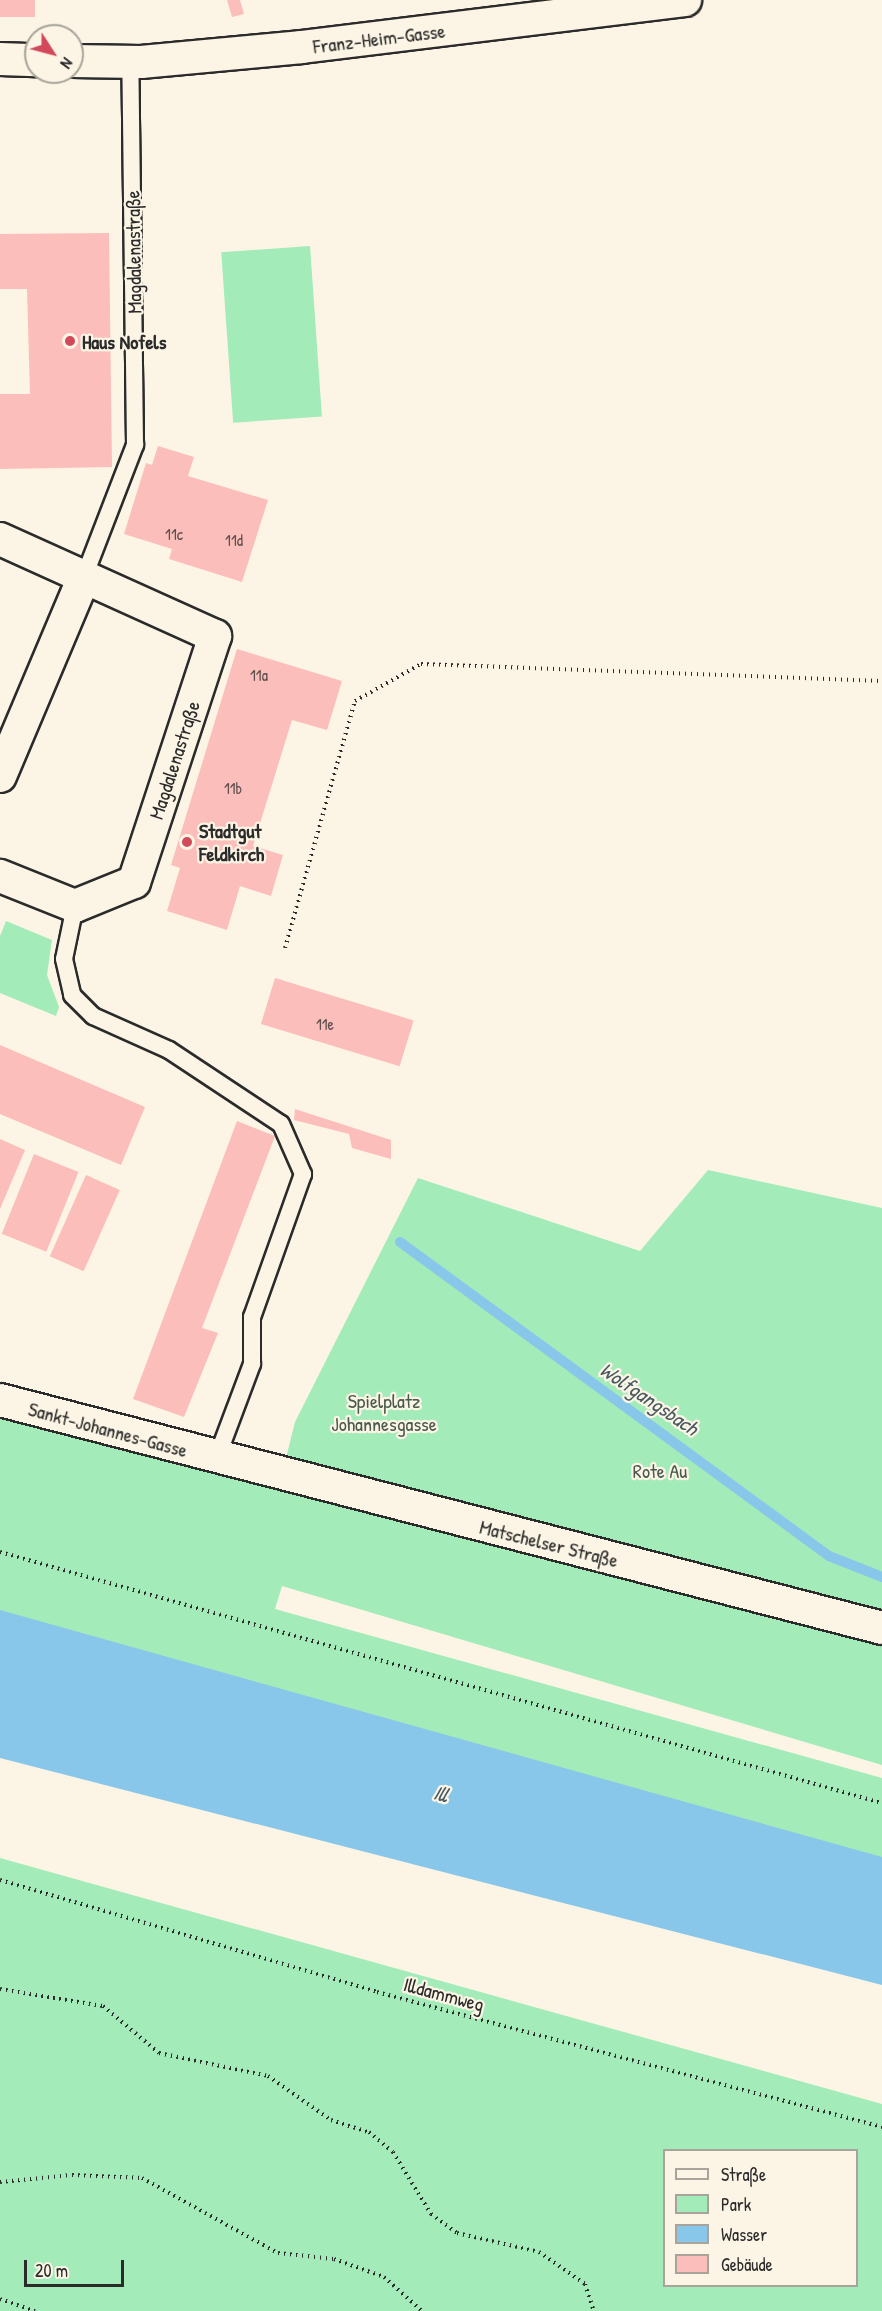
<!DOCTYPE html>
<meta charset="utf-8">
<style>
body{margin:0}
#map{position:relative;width:882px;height:2311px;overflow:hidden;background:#fcf5e5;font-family:"Patrick Hand",sans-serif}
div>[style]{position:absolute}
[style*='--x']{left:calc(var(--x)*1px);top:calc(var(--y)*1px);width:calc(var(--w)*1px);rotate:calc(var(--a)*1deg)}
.green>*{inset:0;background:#a3ebb8;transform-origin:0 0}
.water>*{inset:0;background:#89c7ea}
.stream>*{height:10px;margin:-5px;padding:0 5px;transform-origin:5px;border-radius:5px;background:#89c7ea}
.building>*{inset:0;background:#fbbeba;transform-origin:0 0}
.path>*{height:4px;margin-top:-2px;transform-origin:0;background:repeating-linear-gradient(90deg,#2b2b2b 0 1.5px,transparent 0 6px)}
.roads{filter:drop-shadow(2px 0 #2b2b2b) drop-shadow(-2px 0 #2b2b2b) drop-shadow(0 2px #2b2b2b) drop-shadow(0 -2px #2b2b2b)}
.lane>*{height:16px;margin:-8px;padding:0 8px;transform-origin:8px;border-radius:8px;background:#fcf5e5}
.street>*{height:32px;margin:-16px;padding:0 16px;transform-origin:16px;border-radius:16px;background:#fcf5e5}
.dots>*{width:16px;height:16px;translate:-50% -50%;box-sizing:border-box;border:3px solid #fcf5e5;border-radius:50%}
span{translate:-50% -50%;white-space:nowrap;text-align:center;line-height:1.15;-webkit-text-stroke:4.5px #fcf5e5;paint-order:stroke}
.number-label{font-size:16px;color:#5f504f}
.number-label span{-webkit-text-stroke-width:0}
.street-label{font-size:20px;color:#2b2b2b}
.poi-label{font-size:20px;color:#2b2b2b;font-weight:700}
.left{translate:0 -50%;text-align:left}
.park-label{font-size:20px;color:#495b4e}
.water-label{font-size:21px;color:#475a64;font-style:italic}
.legend{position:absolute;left:663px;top:2149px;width:195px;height:138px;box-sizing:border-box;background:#fcf5e5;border:2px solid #a8a49b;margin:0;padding:8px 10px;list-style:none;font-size:18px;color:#2b2b2b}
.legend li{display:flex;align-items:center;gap:12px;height:30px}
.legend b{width:30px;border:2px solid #a8a49b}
.north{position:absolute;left:24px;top:24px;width:60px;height:60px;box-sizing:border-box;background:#fcf5e5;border:2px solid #a8a49b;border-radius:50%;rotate:126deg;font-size:16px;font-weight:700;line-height:24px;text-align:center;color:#2b2b2b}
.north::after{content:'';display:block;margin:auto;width:21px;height:27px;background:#d1495b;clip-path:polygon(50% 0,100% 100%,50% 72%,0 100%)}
.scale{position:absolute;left:24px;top:2260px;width:100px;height:27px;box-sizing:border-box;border:3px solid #2b2b2b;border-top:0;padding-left:8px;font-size:18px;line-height:21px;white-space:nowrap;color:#2b2b2b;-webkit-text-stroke:4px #fcf5e5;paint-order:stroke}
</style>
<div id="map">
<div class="green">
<i style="left:310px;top:246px;width:171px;height:89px;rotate:86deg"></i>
<i style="clip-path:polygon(6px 921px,52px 940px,47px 975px,59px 1007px,56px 1016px,0 993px,0 936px)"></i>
<i style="clip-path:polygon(708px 1170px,882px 1208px,882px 1765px,282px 1586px,275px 1609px,882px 1778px,882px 1860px,0 1615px,0 1413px,279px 1486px,295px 1422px,418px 1178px,640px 1251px)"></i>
<i style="clip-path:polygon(evenodd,0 1858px,882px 2104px,882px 2311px,0 2311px,0 1858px,664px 2150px,856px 2150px,856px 2286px,664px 2286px,664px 2150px)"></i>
</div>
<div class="water">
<i style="clip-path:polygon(0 1610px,882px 1857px,882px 1985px,0 1758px)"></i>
</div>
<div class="stream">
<i style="--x:400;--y:1242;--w:532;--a:36.2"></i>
<i style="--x:829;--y:1556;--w:57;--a:21.6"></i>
</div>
<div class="building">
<i style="left:0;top:0;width:35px;height:17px"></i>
<i style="clip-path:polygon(227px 0,240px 0,244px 14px,232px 17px)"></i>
<i style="clip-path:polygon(109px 233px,112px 467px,0 469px,0 394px,30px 394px,27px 289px,0 289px,0 234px)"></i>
<i style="clip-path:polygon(158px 446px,194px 457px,188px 476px,268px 500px,242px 582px,169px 559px,172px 549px,124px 534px,146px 463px,152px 465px)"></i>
<i style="clip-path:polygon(237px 649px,342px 681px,327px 730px,292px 720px,253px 846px,283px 855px,271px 896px,240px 886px,227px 930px,167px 911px,180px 868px,171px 865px)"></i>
<i style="left:275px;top:978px;width:145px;height:48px;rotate:17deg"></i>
<i style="clip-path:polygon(0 1045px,145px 1107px,121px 1165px,0 1114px)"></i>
<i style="clip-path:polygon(295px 1109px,391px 1140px,391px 1159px,352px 1148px,349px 1134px,294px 1120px)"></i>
<i style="clip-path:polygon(237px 1121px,275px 1136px,202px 1328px,218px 1333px,184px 1417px,133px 1399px)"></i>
<i style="clip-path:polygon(0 1139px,25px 1150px,0 1209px)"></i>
<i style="left:34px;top:1154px;width:48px;height:86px;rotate:22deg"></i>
<i style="left:86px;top:1175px;width:37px;height:89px;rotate:24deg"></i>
</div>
<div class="path">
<i style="--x:285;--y:948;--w:257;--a:-74.2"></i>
<i style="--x:355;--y:701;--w:76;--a:-29.3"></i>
<i style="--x:421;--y:664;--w:461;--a:2.1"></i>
<i style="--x:0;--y:1552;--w:917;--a:15.89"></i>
<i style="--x:0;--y:1880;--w:393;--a:16.5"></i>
<i style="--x:377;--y:1992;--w:523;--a:14.97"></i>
<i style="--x:0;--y:1989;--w:104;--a:9.4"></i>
<i style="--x:103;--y:2006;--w:73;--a:40"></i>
<i style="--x:159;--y:2053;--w:111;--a:11.9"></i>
<i style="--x:268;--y:2076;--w:77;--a:34.9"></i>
<i style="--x:331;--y:2120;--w:40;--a:18"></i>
<i style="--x:369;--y:2132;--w:31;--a:40"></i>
<i style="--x:393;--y:2152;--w:73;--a:58.5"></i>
<i style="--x:431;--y:2214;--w:32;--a:36"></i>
<i style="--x:457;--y:2233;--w:84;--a:13"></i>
<i style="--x:539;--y:2252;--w:56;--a:34.8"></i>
<i style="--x:585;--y:2284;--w:28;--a:72"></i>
<i style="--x:0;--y:2182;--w:72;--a:-5.6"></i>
<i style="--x:72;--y:2175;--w:70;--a:2.5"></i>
<i style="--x:142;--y:2178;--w:155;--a:28.9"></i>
<i style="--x:278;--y:2253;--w:56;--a:6.1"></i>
<i style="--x:334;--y:2259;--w:53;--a:19.8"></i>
<i style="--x:384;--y:2277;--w:51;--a:41.8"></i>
<i style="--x:0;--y:2299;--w:37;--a:19"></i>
</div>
<div class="roads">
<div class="lane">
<i style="--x:84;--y:577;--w:142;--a:-68.9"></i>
<i style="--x:135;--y:445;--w:383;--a:-90.7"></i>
<i style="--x:75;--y:906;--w:54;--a:101.7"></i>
<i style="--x:64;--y:959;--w:37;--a:77"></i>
<i style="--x:72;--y:995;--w:30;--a:45"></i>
<i style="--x:93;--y:1016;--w:83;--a:24.1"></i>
<i style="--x:169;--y:1050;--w:134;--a:33.5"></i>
<i style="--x:281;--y:1124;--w:55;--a:66.3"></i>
<i style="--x:303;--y:1174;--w:152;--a:109.6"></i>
<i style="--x:252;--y:1317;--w:47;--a:90"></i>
<i style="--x:252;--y:1364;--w:99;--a:110.6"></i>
</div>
<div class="street">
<i style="--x:0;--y:59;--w:36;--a:2"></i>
<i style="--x:72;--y:61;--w:69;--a:0.8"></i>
<i style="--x:141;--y:62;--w:162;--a:-5.3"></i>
<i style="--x:302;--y:47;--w:386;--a:-7"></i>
<i style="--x:0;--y:539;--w:236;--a:24.3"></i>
<i style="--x:215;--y:636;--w:259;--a:108.2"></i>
<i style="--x:134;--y:882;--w:64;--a:157.9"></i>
<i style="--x:75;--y:906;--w:81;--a:-158.2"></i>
<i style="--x:0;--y:776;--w:216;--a:-67.1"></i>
<i style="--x:0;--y:1400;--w:911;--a:14.49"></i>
</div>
</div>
<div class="dots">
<i style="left:70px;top:341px;background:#d1495b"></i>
<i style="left:187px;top:842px;background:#d1495b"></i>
</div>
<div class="number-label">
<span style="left:174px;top:534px">11c</span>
<span style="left:234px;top:540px">11d</span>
<span style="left:259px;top:675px">11a</span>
<span style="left:233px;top:788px">11b</span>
<span style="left:325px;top:1024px">11e</span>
</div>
<div class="street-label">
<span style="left:379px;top:38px;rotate:-7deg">Franz-Heim-Gasse</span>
<span style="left:133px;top:252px;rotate:-91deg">Magdalenastraße</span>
<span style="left:174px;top:760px;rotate:-72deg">Magdalenastraße</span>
<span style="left:108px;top:1429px;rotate:15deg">Sankt-Johannes-Gasse</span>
<span style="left:549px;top:1543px;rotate:14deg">Matschelser Straße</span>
<span style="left:444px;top:1994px;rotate:15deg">Illdammweg</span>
</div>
<div class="poi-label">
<span class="left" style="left:82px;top:341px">Haus Nofels</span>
<span class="left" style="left:199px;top:842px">Stadtgut<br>Feldkirch</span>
</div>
<div class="park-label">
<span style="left:384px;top:1412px">Spielplatz<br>Johannesgasse</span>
<span style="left:660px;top:1470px">Rote Au</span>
</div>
<div class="water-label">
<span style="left:649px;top:1399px;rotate:34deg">Wolfgangsbach</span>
<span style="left:441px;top:1794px;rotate:16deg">Ill</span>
</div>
<ul class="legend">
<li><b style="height:8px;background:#fcf5e5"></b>Straße</li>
<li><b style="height:16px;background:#a3ebb8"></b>Park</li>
<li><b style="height:16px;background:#89c7ea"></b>Wasser</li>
<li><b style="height:16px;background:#fbbeba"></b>Gebäude</li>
</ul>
<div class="north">N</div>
<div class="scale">20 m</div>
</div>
